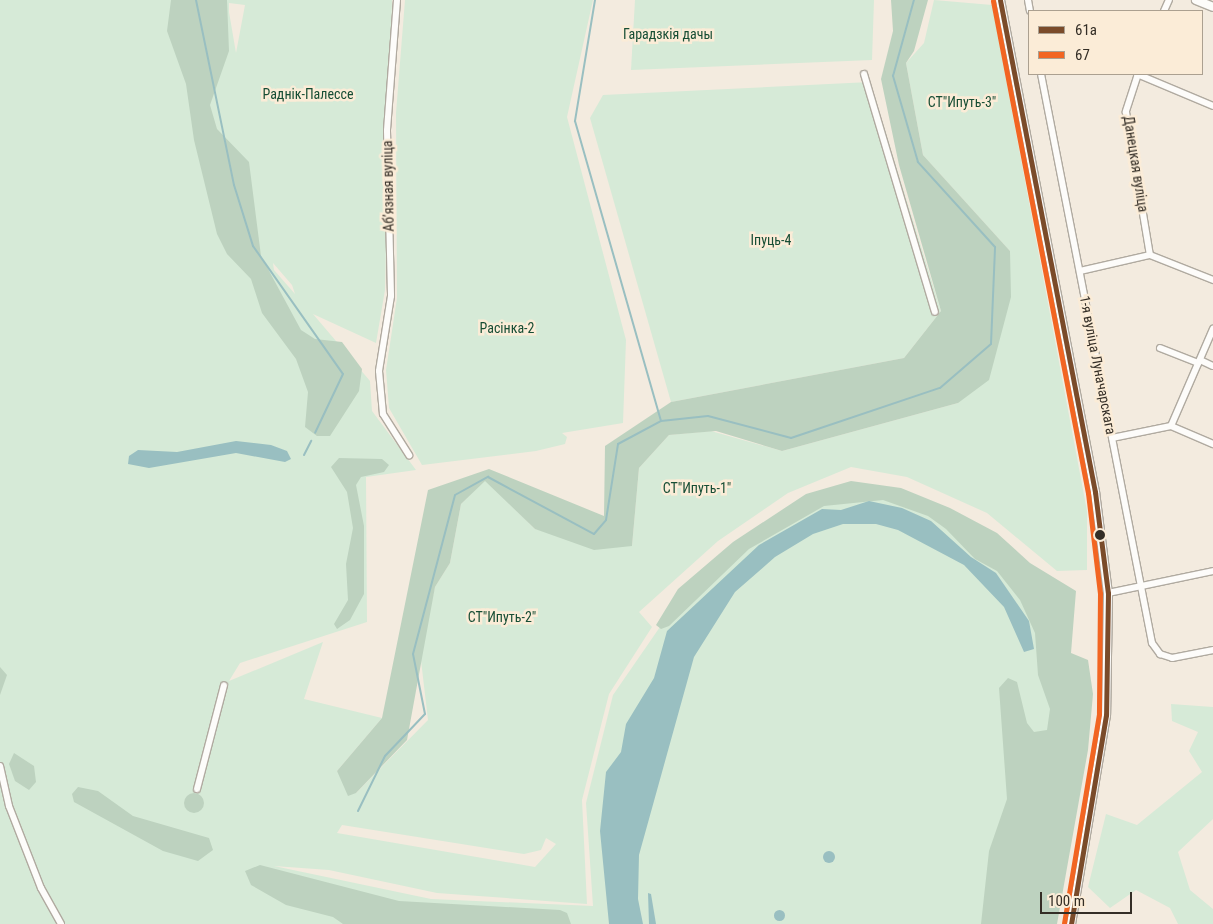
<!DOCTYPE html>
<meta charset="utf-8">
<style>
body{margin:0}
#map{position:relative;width:1213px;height:924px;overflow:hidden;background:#f3ebdf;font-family:"Roboto Condensed",sans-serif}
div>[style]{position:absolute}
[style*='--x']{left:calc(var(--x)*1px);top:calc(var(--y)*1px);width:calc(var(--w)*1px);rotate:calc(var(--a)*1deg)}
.green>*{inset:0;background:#d6ead7}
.forest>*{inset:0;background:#bdd2bf}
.round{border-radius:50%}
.water>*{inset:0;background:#99bfc1}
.stream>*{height:2px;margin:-1px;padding:0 1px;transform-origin:1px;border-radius:1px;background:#99bfc1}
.roads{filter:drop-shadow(1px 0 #b0aaa0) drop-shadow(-1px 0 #b0aaa0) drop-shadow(0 1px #b0aaa0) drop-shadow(0 -1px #b0aaa0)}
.minor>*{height:6px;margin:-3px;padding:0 3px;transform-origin:3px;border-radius:3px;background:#fdfcfa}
.tertiary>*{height:8px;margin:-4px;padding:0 4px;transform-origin:4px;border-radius:4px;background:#fdfcfa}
.bus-1>*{height:5px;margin:-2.5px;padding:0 2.5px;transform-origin:2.5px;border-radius:2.5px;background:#7a4b2a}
.bus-2>*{height:5px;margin:-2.5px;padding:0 2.5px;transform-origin:2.5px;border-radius:2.5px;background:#f26522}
.dots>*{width:14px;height:14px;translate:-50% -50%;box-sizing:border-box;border:2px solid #fbecd7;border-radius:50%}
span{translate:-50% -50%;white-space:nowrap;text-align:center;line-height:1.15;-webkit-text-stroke:5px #fbecd7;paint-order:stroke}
.park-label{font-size:14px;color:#164d34}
.street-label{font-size:14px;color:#342e26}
.legend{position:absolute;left:1028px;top:10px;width:175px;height:65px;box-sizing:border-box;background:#fbecd7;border:1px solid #aba090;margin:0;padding:6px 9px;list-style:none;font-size:15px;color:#342e26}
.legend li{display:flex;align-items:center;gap:10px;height:25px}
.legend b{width:25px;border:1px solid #aba090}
.scale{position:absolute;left:1040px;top:892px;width:92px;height:22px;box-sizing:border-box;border:2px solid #342e26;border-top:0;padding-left:6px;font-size:15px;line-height:18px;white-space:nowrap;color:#342e26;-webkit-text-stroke:4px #fbecd7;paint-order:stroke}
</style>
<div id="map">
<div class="green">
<i style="clip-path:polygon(evenodd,0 0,392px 0,385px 290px,376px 343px,313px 314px,370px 381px,372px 411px,416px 470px,366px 477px,367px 622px,240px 663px,229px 681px,323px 642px,304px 699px,382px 718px,337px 771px,356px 793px,428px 720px,420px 652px,435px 587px,450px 563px,461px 504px,485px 480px,535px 529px,632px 546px,639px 468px,669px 435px,711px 431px,782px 451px,958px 403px,1010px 251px,923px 155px,906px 63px,924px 43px,934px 0,992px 5px,1087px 511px,1087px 570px,1057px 571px,987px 513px,907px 477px,851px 467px,788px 493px,718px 541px,639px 612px,652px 627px,609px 694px,582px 800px,587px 904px,437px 893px,329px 870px,274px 866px,431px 899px,593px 906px,586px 803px,613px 695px,691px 582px,813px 498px,890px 490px,991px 536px,1059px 680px,1034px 924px,0 924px,0 0,229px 3px,245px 5px,236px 53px,229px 12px,229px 3px,0 0,273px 263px,292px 285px,295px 294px,274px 270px,273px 263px,0 0,342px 825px,524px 854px,541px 850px,546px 838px,556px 844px,535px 867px,337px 833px,342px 825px)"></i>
<i style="clip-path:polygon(405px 0,593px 0,567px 117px,626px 340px,623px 423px,562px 433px,567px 437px,565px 444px,536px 451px,422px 465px,389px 408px,386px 370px,397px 298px,396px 113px)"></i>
<i style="clip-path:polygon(635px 0,874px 0,872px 60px,631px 70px)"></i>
<i style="clip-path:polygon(870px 82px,941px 311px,904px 358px,671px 402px,590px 118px,603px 95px)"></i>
<i style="clip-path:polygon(1171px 704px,1213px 707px,1213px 819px,1178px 852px,1190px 890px,1213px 909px,1213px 924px,1178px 924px,1170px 908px,1136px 890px,1110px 908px,1088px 887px,1106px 814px,1137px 825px,1202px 772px,1189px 751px,1198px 732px,1172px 721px)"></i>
</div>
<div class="forest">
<i style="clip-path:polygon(171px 0,227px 0,229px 51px,210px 105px,217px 129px,249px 162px,261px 256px,301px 330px,315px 339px,342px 342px,362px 369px,359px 391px,330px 436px,317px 436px,305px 427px,308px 392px,296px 359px,262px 313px,251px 279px,227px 254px,217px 234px,194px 140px,186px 84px,167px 31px)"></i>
<i style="clip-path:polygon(891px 0,928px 0,914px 51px,906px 63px,923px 155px,1010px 251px,1011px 297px,989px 380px,958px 403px,782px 451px,716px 431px,669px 435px,639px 468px,632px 546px,594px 550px,535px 529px,485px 481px,461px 504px,450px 563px,435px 587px,407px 740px,356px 793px,348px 796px,337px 771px,382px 718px,428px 490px,489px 469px,604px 516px,605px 446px,671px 402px,904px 358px,941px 311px,899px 165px,881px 79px,893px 31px)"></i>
<i style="clip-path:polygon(339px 458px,382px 459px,389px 465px,384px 472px,361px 477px,356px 485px,364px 526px,364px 594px,350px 620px,337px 629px,334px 624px,348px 600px,346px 564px,353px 528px,347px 492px,331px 467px)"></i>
<i style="clip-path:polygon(851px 481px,901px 488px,950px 508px,997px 533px,1030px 563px,1076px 591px,1071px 653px,1088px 660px,1093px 694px,1088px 750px,1057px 924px,981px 924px,989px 851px,1007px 799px,999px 688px,1008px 678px,1017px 682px,1027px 723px,1034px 732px,1047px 730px,1050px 709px,1038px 675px,1035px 633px,1020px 600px,997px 571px,975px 559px,946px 529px,928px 516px,883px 500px,824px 506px,749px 549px,669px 626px,661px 629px,656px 625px,678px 589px,733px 542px,806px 494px)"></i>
<i style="clip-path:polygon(0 667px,7px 675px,0 695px)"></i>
<i style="clip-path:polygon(14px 753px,34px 766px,36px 782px,29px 790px,15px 781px,9px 764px)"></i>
<i style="clip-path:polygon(78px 787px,98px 791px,133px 816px,209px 838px,213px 850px,198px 861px,163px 851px,74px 802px,72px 794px)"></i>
<i class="round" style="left:184px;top:793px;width:20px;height:20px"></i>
<i style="clip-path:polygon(260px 865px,399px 901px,560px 910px,567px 913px,571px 924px,343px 924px,333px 917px,286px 905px,251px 885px,245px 871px)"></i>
</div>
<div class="water">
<i style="clip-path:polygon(236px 441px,271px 445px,287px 451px,291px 459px,285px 462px,236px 453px,149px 468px,128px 464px,129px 456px,138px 450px,177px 452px)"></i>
<i style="clip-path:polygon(869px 501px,902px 508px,931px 521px,971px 557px,996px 573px,1029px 621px,1034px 649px,1024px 652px,1004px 607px,964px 565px,898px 530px,876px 524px,843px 524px,813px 534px,775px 557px,735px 592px,694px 657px,639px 855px,638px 899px,643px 924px,609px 924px,600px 831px,606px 772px,621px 752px,626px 724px,654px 678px,667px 631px,759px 545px,822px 509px,841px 510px)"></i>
<i class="round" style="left:823px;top:851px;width:12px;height:12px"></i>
<i style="clip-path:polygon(648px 893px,651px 894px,656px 924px,649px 924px)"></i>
<i class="round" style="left:773.5px;top:909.5px;width:11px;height:11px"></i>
</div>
<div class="stream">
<i style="--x:196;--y:0;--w:189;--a:78.4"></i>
<i style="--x:234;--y:185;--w:64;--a:72.7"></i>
<i style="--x:253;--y:246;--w:156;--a:54.9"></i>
<i style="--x:343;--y:374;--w:65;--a:115.4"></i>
<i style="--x:595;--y:0;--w:123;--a:99.4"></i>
<i style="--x:575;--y:121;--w:312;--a:74"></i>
<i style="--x:304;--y:455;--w:16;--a:-63"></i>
<i style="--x:358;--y:811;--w:61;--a:-63.9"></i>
<i style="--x:385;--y:756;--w:58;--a:-46.4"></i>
<i style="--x:425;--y:714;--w:61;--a:-101.3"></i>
<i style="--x:413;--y:654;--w:164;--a:-75.2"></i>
<i style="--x:455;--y:495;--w:38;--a:-29"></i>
<i style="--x:488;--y:477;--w:120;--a:28.3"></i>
<i style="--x:594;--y:534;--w:18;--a:-49"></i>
<i style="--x:606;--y:520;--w:77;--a:-81"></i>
<i style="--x:618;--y:444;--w:49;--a:-28.1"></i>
<i style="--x:661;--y:421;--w:47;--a:-6.1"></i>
<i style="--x:708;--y:416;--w:86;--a:14.8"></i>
<i style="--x:791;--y:438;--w:157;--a:-18.6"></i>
<i style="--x:940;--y:388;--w:67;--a:-40.8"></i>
<i style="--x:991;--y:344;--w:97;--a:-87.6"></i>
<i style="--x:995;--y:247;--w:115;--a:-132.2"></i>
<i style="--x:918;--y:162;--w:90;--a:-106.2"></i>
<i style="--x:893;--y:76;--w:79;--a:-74.6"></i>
</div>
<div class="roads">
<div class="minor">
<i style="--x:397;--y:0;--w:131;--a:94.4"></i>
<i style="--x:387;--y:131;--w:165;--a:88.6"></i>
<i style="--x:391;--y:296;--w:76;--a:99.1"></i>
<i style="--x:379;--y:371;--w:43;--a:84.7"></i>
<i style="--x:383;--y:414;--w:49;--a:57.6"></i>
<i style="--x:1028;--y:0;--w:11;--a:80"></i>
<i style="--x:1164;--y:11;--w:12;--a:-66"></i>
<i style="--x:864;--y:74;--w:248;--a:73.4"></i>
<i style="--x:1041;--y:74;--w:580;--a:78.96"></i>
<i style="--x:1152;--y:643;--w:14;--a:54"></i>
<i style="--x:1160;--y:654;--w:13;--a:18"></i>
<i style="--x:1172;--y:658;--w:42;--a:-11"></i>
<i style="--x:1137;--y:74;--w:82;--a:22.8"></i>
<i style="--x:1138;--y:74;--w:40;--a:108"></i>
<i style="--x:1126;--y:112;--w:145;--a:80.5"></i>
<i style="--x:1080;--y:271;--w:72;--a:-12.9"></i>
<i style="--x:1150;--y:255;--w:68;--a:21.6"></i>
<i style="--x:1160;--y:348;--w:41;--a:21.5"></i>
<i style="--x:1200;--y:360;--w:14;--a:25"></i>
<i style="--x:1171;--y:426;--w:106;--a:-66.6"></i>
<i style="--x:1112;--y:438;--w:60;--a:-11.5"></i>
<i style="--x:1171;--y:426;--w:46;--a:23.2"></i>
<i style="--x:1108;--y:593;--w:107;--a:-11.8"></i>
<i style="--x:0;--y:766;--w:41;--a:77.3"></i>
<i style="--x:9;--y:806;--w:88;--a:68.7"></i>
<i style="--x:41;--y:888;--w:41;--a:60.9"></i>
<i style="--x:197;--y:789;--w:107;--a:-75.4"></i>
</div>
<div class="tertiary">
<i style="--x:1000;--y:0;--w:501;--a:79.07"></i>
<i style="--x:1095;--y:492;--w:102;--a:82.7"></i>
<i style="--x:1108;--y:593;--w:122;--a:90.9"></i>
<i style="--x:1106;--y:715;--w:212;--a:99.5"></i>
<i style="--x:1196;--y:0;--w:18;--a:22"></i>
</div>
</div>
<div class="bus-1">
<i style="--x:1000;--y:0;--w:501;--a:79.07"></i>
<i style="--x:1095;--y:492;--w:102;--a:82.7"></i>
<i style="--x:1108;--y:593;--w:122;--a:90.9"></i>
<i style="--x:1106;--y:715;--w:212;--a:99.5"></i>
</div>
<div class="bus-2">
<i style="--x:993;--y:1;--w:501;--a:79.07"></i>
<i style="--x:1088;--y:493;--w:101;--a:83.2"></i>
<i style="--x:1100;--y:593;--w:121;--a:90.5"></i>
<i style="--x:1099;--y:714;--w:212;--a:99.5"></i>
</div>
<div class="dots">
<i style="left:1100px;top:535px;background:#342e26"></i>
</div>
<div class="park-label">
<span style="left:668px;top:34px">Гарадзкія дачы</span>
<span style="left:308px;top:94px">Раднік-Палессе</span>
<span style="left:962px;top:102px">СТ"Ипуть-3"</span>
<span style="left:771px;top:240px">Іпуць-4</span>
<span style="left:507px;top:328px">Расінка-2</span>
<span style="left:697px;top:488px">СТ"Ипуть-1"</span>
<span style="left:502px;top:617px">СТ"Ипуть-2"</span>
</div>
<div class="street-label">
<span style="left:1136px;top:164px;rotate:81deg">Данецкая вуліца</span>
<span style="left:388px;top:186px;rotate:-91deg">Абʼязная вуліца</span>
<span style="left:1098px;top:365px;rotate:79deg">1-я вуліца Луначарскага</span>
</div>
<ul class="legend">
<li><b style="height:6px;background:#7a4b2a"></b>61а</li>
<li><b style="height:6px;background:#f26522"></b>67</li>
</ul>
<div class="scale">100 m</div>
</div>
